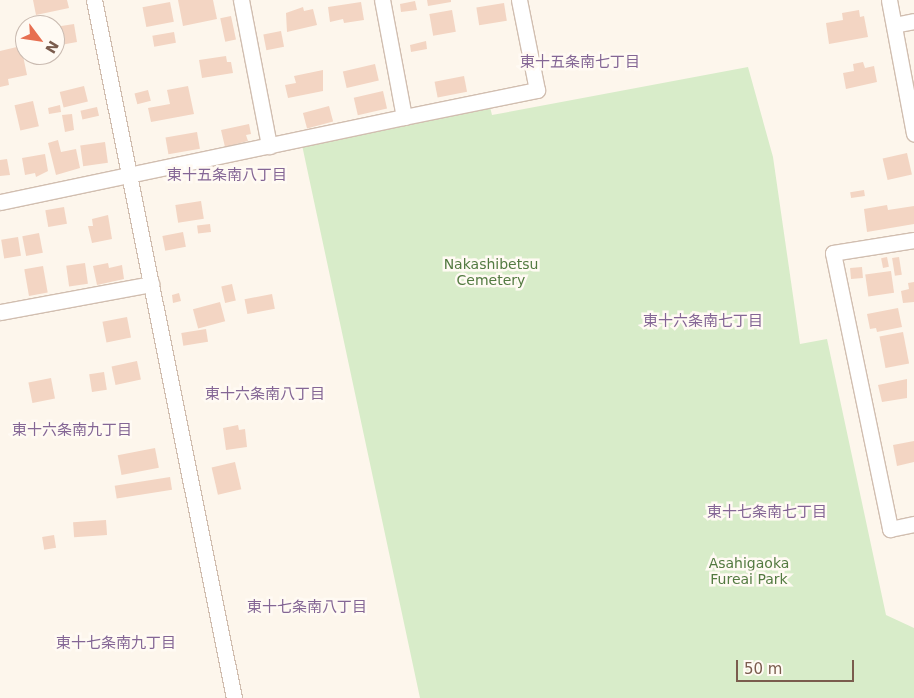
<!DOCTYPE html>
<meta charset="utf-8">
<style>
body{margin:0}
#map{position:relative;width:914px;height:698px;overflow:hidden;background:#fdf6ec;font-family:"DejaVu Sans","Noto Sans JP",sans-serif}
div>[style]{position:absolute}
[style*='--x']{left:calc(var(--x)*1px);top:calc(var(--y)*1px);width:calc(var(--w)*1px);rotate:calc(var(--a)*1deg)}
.green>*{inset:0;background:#d8ecc9}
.building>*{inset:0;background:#f3d5c3;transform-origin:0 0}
.roads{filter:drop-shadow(1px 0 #d1beb0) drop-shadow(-1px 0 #d1beb0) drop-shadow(0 1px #d1beb0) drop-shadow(0 -1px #d1beb0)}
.minor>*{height:15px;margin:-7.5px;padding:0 7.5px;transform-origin:7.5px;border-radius:7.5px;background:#fff}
span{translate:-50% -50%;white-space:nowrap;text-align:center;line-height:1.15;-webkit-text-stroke:5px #fffaf3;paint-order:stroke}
.park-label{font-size:14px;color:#537a41}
.neighbourhood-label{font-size:15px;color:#846695}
.north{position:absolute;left:15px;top:15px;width:50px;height:50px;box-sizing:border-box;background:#fffaf3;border:1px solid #cabbb1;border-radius:50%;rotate:121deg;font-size:14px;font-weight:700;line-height:20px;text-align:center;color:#7a5c4d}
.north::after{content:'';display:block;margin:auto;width:18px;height:22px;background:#e76f51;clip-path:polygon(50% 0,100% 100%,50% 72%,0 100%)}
.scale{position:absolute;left:736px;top:660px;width:118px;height:22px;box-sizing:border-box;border:2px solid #7a5c4d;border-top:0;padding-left:6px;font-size:15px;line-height:18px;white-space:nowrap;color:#7a5c4d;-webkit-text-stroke:4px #fffaf3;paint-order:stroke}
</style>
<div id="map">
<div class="green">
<i style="clip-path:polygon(748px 67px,773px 157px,800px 344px,827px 339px,886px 615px,914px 628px,914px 698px,420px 698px,302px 145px,489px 103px,492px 115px)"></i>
</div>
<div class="building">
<i style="clip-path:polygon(33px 0,67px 0,69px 8px,36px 15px)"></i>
<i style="clip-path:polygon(178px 0,213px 0,217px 19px,183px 26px)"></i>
<i style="clip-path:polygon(427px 0,451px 0,451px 2px,428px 6px)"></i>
<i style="clip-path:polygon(415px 1px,417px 10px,401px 12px,400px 4px)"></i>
<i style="left:170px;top:2px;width:20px;height:28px;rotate:79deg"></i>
<i style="clip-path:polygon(361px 2px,364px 20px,344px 23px,343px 19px,330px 22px,328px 7px)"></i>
<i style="left:504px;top:3px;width:18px;height:28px;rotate:81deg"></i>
<i style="clip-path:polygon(303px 7px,304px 11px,313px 9px,317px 25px,287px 32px,286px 13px)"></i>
<i style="left:452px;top:10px;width:22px;height:23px;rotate:80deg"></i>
<i style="clip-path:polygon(859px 10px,860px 17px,864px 16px,868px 37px,829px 44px,826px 23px,843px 20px,842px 13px)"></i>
<i style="left:231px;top:16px;width:24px;height:11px;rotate:78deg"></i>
<i style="clip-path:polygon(74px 24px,77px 42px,55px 46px,55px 27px)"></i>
<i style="left:281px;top:31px;width:16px;height:18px;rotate:79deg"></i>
<i style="left:174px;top:32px;width:11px;height:22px;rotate:80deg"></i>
<i style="clip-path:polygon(426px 41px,427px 49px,411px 52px,410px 45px)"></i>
<i style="clip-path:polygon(21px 46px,27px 75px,8px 79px,9px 85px,0 87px,0 51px)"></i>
<i style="clip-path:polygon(226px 56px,227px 62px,231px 62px,233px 73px,202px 78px,199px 60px)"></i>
<i style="clip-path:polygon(863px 62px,865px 68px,874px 66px,877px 82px,846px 89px,843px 73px,854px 71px,853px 64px)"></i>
<i style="left:375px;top:64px;width:17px;height:33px;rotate:77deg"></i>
<i style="clip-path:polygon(323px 70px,323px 91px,288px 98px,285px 85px,296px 83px,294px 76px)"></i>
<i style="left:464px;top:76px;width:16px;height:30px;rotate:79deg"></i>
<i style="left:84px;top:86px;width:16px;height:25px;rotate:76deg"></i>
<i style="clip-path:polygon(188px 86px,194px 114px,151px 122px,148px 108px,170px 104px,167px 90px)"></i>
<i style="left:148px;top:90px;width:11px;height:14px;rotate:75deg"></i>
<i style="left:383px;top:91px;width:18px;height:30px;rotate:77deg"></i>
<i style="left:33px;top:101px;width:26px;height:19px;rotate:77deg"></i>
<i style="clip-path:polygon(60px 105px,61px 112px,49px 114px,48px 108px)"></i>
<i style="left:329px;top:106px;width:16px;height:27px;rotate:75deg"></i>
<i style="left:97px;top:107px;width:9px;height:17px;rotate:77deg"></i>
<i style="clip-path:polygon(72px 114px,74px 130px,65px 132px,62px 115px)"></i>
<i style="clip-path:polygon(249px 124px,251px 134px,246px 135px,248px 141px,225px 147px,221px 130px)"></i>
<i style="left:197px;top:132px;width:17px;height:32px;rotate:80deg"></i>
<i style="clip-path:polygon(58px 140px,61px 152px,76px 149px,80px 168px,56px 175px,48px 143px)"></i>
<i style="left:105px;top:142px;width:21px;height:25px;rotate:82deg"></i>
<i style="left:907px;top:153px;width:22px;height:25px;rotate:77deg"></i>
<i style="clip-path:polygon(45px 154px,48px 171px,36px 177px,35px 173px,25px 175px,22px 158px)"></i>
<i style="clip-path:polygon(7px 159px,10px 175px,0 176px,0 160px)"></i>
<i style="left:864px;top:190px;width:6px;height:14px;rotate:81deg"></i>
<i style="left:201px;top:201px;width:18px;height:26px;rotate:81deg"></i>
<i style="clip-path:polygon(887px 205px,888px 210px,914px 206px,914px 224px,867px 232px,864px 209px)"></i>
<i style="left:64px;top:207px;width:17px;height:19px;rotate:80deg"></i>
<i style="clip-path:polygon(108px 215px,112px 239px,92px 243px,88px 226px,93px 226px,92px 219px)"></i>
<i style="left:210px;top:224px;width:8px;height:13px;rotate:83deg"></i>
<i style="left:183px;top:232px;width:15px;height:21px;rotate:79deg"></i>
<i style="left:39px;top:233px;width:20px;height:17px;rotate:79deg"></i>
<i style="left:18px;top:237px;width:19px;height:17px;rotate:81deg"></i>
<i style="left:887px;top:257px;width:10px;height:6px;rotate:79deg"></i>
<i style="left:899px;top:257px;width:18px;height:7px;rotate:81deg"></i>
<i style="left:85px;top:263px;width:21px;height:19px;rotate:82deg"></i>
<i style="clip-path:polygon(108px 263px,109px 268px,122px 265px,124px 279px,97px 285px,93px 266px)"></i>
<i style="left:43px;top:266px;width:27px;height:19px;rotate:80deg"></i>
<i style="left:862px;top:267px;width:11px;height:12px;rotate:85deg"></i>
<i style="left:891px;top:271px;width:22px;height:26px;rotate:82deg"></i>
<i style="clip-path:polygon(914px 282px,914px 302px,903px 303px,901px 291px,909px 289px,908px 283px)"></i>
<i style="left:232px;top:284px;width:17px;height:11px;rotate:77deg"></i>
<i style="clip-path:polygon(179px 293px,181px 301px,173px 303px,172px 295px)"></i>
<i style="left:272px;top:294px;width:15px;height:28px;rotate:79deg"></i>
<i style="left:220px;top:302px;width:20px;height:28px;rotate:75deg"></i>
<i style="clip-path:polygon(898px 308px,902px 327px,877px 332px,876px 328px,870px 329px,867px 314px)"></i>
<i style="left:127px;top:317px;width:21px;height:25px;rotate:79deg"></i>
<i style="left:206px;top:329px;width:13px;height:25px;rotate:81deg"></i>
<i style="left:903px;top:332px;width:32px;height:24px;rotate:79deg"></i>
<i style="left:137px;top:361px;width:19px;height:26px;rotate:78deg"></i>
<i style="left:104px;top:372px;width:18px;height:15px;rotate:81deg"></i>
<i style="left:51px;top:378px;width:21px;height:23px;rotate:79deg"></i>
<i style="clip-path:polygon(907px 379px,907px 398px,882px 402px,878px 385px)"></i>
<i style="clip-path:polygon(238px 425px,239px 430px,245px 429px,247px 447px,226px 450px,223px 428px)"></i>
<i style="clip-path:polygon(914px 441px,914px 462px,897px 466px,893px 445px)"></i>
<i style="left:155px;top:448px;width:20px;height:38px;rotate:79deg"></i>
<i style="left:235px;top:462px;width:28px;height:24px;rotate:77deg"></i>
<i style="left:170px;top:477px;width:13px;height:56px;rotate:81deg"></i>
<i style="left:106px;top:520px;width:15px;height:33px;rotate:86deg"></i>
<i style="left:54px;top:535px;width:13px;height:12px;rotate:81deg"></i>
</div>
<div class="roads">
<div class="minor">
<i style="--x:94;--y:0;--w:712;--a:78.66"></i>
<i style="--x:241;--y:0;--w:149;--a:79.1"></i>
<i style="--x:889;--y:0;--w:136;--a:79.4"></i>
<i style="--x:894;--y:25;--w:20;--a:-11"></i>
<i style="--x:404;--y:117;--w:136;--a:-11.5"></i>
<i style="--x:537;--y:90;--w:92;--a:-101.3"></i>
<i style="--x:0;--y:202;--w:413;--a:-11.9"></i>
<i style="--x:404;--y:117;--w:119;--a:-100.6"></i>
<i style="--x:914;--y:240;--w:82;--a:170.9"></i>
<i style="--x:833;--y:253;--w:282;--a:78.3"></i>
<i style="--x:890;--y:529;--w:25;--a:-12"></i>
<i style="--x:0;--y:312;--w:154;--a:-10.5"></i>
</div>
</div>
<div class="park-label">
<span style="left:491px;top:272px">Nakashibetsu<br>Cemetery</span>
<span style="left:749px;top:571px">Asahigaoka<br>Fureai Park</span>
</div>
<div class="neighbourhood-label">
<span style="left:580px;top:63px">東十五条南七丁目</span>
<span style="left:227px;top:176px">東十五条南八丁目</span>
<span style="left:703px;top:322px">東十六条南七丁目</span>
<span style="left:265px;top:395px">東十六条南八丁目</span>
<span style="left:72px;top:431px">東十六条南九丁目</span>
<span style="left:767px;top:513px">東十七条南七丁目</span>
<span style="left:307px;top:608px">東十七条南八丁目</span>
<span style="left:116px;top:644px">東十七条南九丁目</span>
</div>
<div class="north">N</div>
<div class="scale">50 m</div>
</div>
